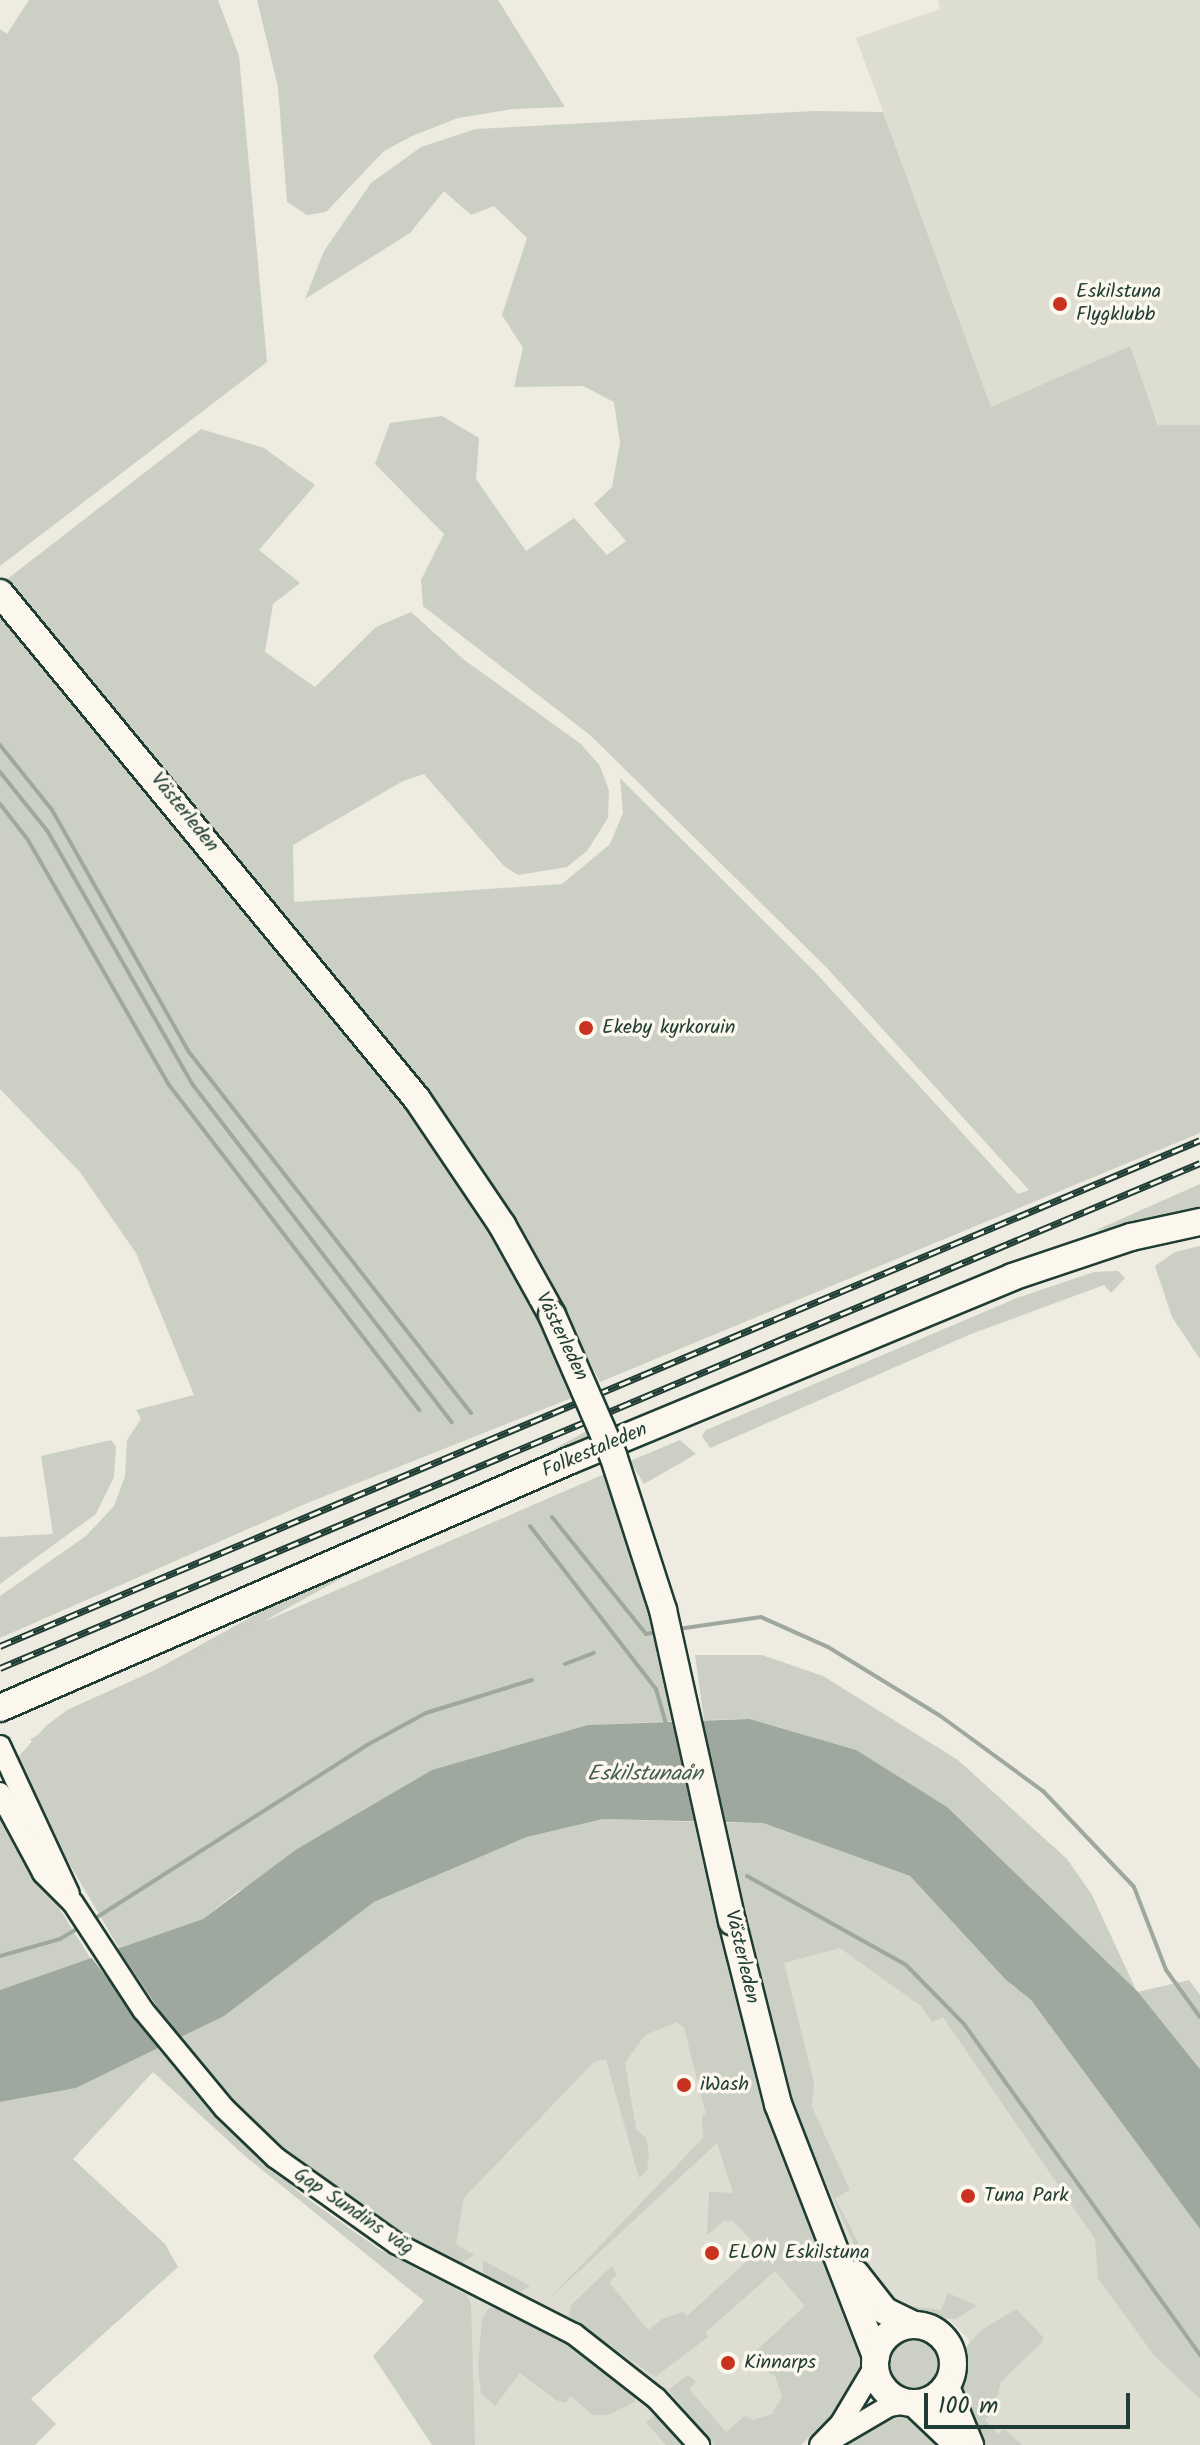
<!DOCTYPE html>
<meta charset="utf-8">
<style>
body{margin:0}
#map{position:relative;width:1200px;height:2445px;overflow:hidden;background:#eeece1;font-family:Kalam,sans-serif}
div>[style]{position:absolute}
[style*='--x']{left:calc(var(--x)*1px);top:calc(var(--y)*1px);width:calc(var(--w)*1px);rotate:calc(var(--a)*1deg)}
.built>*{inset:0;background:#ddddd2}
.green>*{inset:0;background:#cbcfc4;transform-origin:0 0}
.round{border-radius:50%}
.water>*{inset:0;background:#9fa89f}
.pier>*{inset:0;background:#eeece1}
.stream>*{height:4px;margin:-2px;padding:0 2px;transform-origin:2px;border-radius:2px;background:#9fa89f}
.roads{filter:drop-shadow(2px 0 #1f3d34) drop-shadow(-2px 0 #1f3d34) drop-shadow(0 2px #1f3d34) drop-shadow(0 -2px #1f3d34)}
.minor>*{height:20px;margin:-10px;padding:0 10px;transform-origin:10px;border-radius:10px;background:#fbf7ec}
.major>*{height:26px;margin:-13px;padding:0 13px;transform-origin:13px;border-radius:13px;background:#fbf7ec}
.major>.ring{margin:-13px;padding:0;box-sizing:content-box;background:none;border:26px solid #fbf7ec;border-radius:50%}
.rail>*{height:7px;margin-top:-3.5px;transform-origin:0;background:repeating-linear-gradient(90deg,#fbf7ec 0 12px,#1f3d34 0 24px);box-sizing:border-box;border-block:2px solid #1f3d34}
.bridges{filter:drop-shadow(2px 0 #1f3d34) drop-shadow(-2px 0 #1f3d34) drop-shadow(0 2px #1f3d34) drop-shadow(0 -2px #1f3d34)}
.major-bridge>*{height:26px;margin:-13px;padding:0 13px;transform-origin:13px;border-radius:13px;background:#fbf7ec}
.dots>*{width:22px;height:22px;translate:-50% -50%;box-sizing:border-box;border:4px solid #fbf7ec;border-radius:50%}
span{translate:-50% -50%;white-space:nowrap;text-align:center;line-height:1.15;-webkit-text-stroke:7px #fbf7ec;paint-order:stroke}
.poi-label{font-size:20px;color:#1f3d34}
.left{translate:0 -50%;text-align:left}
.street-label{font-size:20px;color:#1f3d34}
.water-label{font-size:22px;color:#455d54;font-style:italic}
.scale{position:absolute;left:924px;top:2393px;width:206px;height:36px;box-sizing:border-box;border:4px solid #1f3d34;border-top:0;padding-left:10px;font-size:24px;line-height:28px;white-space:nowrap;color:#1f3d34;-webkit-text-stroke:6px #fbf7ec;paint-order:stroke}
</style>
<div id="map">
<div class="built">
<i style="clip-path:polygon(938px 0,1200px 0,1200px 425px,1159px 426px,1130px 347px,991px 407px,856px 38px,940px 9px)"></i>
<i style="clip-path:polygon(821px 1921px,945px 2010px,1200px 2381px,1200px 2445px,982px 2445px,955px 2396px,969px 2340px,950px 2320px,907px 2314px,851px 2249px,809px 2155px,769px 1944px)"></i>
<i style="clip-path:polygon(676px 2018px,758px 2074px,808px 2212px,821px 2427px,801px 2445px,432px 2445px,420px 2425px,438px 2396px,471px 2304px,450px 2261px,464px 2198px,594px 2062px)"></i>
</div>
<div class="green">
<i style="clip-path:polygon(29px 0,218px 0,239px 56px,267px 362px,0 566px,0 29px,7px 34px)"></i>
<i style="clip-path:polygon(257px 0,498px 0,565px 107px,513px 109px,458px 118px,412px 136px,384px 151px,326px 212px,307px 215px,287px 202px,278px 87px)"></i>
<i style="clip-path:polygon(814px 111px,883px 112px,991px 407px,1130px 346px,1158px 425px,1200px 425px,1200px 1133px,600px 1382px,545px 1275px,447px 1117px,6px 580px,201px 429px,264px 448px,315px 485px,259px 550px,300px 583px,273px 604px,265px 652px,315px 687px,376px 627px,411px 612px,463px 659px,581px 744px,600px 766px,609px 791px,608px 818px,587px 851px,567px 867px,518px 875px,504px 866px,424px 774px,403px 781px,293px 845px,294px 902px,562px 884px,610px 844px,623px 813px,620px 778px,815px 972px,1018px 1194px,1029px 1190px,827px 968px,590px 735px,423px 606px,421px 580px,444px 534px,375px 464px,390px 423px,442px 416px,479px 438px,476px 479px,526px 551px,574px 518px,607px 555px,626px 541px,594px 504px,612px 487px,620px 443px,614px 402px,583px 386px,514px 387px,523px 348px,502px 315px,527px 238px,494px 206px,471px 215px,444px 191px,410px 233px,305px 299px,324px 251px,371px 183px,421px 147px,476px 129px)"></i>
<i style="clip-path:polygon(0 606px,429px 1128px,484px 1214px,579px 1395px,305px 1504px,0 1638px,0 1596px,86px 1536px,114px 1506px,125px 1476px,127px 1440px,141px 1419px,136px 1410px,194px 1395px,136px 1253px,80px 1172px,0 1089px)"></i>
<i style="clip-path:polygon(1200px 1184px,1200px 1211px,1094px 1231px)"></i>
<i style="clip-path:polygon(1200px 1246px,1200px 1359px,1172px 1317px,1155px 1266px,1175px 1252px)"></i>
<i style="clip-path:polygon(1118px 1271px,1125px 1278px,1111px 1293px,1104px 1285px,971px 1334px,710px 1448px,702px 1436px,706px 1430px,1017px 1298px,1094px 1272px)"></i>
<i style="left:590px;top:1429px;width:10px;height:640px;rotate:61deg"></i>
<i style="clip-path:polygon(111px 1440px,116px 1447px,114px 1477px,96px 1514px,0 1584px,0 1537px,53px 1534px,41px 1456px)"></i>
<i style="clip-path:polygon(680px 1440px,696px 1454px,644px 1484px,630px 1461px)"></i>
<i style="clip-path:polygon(609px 1472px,646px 1584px,678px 1721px,588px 1725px,237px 1892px,203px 1919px,120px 1950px,66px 1858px,18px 1757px,46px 1726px,67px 1710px,231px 1636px)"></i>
<i style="clip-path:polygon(695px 1655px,762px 1655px,823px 1676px,958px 1760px,1067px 1859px,1092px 1895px,1137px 1992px,1189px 1980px,1200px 1995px,1200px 2069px,1138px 1992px,749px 1719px,704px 1720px)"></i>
<i style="clip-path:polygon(0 1812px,92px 1961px,0 1990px)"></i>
<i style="clip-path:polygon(603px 1819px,701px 1822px,740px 2012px,758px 2074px,865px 2353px,846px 2401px,801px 2445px,715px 2445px,668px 2390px,688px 2375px,696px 2382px,689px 2389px,726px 2432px,745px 2416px,753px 2420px,772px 2414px,782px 2396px,775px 2376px,746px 2360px,805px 2306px,775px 2271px,706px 2332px,708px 2337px,655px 2377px,569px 2317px,571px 2305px,612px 2266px,617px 2275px,609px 2282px,648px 2330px,662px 2319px,683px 2312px,687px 2316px,756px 2253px,756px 2245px,733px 2221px,724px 2221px,707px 2235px,709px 2192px,733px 2193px,717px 2143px,547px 2301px,703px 2138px,702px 2116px,706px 2114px,684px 2028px,677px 2022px,645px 2035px,625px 2063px,636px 2129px,646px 2138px,649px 2153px,647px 2170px,639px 2178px,606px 2059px,594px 2062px,464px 2198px,456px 2244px,474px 2255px,459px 2265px,371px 2213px,301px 2163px,239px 2107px,179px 2038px,224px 2015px,374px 1902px,527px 1837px)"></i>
<i style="clip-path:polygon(724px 1823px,763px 1823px,910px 1876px,1006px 1980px,1031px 2000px,1200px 2229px,1200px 2399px,1153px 2354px,1098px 2278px,1095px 2239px,943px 2017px,932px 2022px,921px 2006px,840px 1948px,784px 1963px,814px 2083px,812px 2107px,850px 2190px,835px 2198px,878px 2280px,901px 2305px,941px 2310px,948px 2293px,977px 2306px,955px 2319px,907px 2314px,872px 2284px,793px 2110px)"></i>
<i style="clip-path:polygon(158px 2048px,196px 2093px,301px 2194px,379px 2249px,466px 2294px,471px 2304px,475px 2445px,432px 2445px,373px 2356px,424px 2301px,245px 2156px,153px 2072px,73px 2159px,165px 2244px,178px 2267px,31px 2399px,56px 2424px,35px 2445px,0 2445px,0 2102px,76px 2088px)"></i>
<i style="clip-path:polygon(483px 2260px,530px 2286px,520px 2292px,489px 2279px,483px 2275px)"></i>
<i style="clip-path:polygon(496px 2308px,578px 2349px,615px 2376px,635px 2395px,635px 2402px,608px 2415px,593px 2415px,571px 2396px,565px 2403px,556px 2400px,520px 2373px,495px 2406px,481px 2393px,478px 2367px,482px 2320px,488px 2309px)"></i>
<i style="clip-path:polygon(1016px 2309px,1043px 2337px,1042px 2342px,1001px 2382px,994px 2410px,985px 2420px,998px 2434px,1004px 2429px,1022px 2445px,982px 2445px,955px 2396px,963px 2351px,980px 2331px)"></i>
<i class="round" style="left:886px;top:2337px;width:56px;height:56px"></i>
<i style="clip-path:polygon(657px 2414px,687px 2445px,666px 2445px,646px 2422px)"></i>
<i style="clip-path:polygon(905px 2416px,921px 2422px,946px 2445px,845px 2445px,879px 2422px)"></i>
</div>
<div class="water">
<i style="clip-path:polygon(749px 1719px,856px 1750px,947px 1807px,1138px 1992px,1200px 2069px,1200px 2229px,1031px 2000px,1006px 1980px,910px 1876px,763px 1823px,603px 1819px,527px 1837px,374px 1902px,224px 2016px,76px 2088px,0 2102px,0 1990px,203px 1919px,297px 1849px,432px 1770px,588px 1725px)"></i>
</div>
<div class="pier">
<i style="clip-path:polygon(117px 1947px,176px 2035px,181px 2041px,162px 2050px,91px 1957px)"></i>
</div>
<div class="stream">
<i style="--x:0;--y:745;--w:83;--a:51.3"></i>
<i style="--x:52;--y:810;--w:278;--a:60.5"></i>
<i style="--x:189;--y:1052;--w:458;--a:52"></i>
<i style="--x:0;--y:772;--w:77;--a:51.3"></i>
<i style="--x:48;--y:832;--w:292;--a:60.2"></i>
<i style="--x:193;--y:1085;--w:425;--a:52.5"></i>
<i style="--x:0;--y:804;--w:46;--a:52.1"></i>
<i style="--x:28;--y:840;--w:283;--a:60.1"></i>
<i style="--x:169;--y:1085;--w:410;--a:52.4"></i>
<i style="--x:552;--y:1517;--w:150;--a:51.2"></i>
<i style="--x:646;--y:1634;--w:11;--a:-10"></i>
<i style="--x:530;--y:1526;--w:206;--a:52.3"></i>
<i style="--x:656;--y:1689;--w:35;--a:74"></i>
<i style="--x:678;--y:1629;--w:84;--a:-8.2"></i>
<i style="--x:761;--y:1617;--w:73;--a:24.1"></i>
<i style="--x:828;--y:1647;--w:130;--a:31.5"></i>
<i style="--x:939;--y:1715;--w:129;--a:36.2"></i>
<i style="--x:1043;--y:1791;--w:132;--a:46.5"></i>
<i style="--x:1134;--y:1887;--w:89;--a:68.9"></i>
<i style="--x:1166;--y:1970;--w:58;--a:54.1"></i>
<i style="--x:565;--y:1664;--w:31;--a:-21"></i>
<i style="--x:747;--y:1876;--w:182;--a:29.2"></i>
<i style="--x:906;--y:1965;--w:83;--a:45.5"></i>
<i style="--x:964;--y:2024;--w:407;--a:54.5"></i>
<i style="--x:91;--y:1921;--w:327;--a:-32.5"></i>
<i style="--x:367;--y:1745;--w:67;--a:-28.5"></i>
<i style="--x:426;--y:1713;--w:111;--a:-17.3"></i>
<i style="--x:0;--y:1956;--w:62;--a:-15.8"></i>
<i style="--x:60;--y:1939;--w:23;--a:-31"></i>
</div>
<div class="roads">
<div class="minor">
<i style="--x:0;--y:1746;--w:163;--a:65"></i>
<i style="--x:0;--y:1793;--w:91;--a:61.7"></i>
<i style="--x:43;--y:1873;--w:42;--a:45"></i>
<i style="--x:73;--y:1903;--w:128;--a:56.8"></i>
<i style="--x:143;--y:2010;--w:127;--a:50.4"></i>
<i style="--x:224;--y:2108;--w:72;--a:43.9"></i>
<i style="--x:276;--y:2158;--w:148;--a:35.4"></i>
<i style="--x:397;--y:2244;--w:199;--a:27"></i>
<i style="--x:574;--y:2334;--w:104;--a:38"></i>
<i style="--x:656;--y:2398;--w:64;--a:47.5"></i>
<i style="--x:833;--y:2439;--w:65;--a:-30.5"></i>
<i style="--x:889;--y:2406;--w:18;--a:-9"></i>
<i style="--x:820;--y:2445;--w:30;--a:-46"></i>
<i style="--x:841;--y:2423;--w:66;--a:-59.2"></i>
</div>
<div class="major">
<i style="--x:0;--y:593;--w:656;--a:50.51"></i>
<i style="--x:417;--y:1099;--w:152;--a:56"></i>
<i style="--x:502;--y:1225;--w:103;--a:60.9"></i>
<i style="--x:0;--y:1708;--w:623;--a:-23.48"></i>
<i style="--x:571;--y:1460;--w:477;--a:-22.5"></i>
<i style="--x:1012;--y:1277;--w:126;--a:-18.6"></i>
<i style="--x:1131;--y:1237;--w:71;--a:-12.3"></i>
<i style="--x:732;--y:1921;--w:189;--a:75.9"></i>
<i style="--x:778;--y:2104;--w:271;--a:68.8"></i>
<i style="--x:856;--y:2274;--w:47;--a:51.9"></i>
<i style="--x:885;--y:2311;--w:32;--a:26"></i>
<i class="ring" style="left:875px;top:2325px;width:52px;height:52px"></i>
<i style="--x:946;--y:2387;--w:63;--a:67.5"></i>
<i style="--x:914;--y:2403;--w:61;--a:43.7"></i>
</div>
</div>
<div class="rail">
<i style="--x:0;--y:1646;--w:1302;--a:-22.86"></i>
<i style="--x:0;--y:1668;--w:1302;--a:-22.82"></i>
</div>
<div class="bridges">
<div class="major-bridge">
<i style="--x:552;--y:1315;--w:153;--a:66.5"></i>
<i style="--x:613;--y:1455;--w:163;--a:72.1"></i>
<i style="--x:663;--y:1610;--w:319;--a:77.5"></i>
</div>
</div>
<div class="dots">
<i style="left:1060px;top:304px;background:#c8321e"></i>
<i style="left:586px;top:1028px;background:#c8321e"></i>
<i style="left:684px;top:2085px;background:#c8321e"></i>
<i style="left:968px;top:2196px;background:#c8321e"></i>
<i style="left:712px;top:2253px;background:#c8321e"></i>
<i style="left:728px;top:2363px;background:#c8321e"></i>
</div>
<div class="poi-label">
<span class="left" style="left:1076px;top:304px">Eskilstuna<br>Flygklubb</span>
<span class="left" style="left:602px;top:1028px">Ekeby kyrkoruin</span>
<span class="left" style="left:700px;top:2085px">iWash</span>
<span class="left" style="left:984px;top:2196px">Tuna Park</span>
<span class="left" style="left:728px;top:2253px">ELON Eskilstuna</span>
<span class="left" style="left:744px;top:2363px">Kinnarps</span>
</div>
<div class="street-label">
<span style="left:184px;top:813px;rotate:51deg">Västerleden</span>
<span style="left:561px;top:1337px;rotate:64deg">Västerleden</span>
<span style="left:595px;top:1451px;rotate:-23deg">Folkestaleden</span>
<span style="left:741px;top:1957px;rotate:77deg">Västerleden</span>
<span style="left:353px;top:2212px;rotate:34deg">Gap Sundins väg</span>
</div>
<div class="water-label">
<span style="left:645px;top:1775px">Eskilstunaån</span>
</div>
<div class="scale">100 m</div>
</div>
